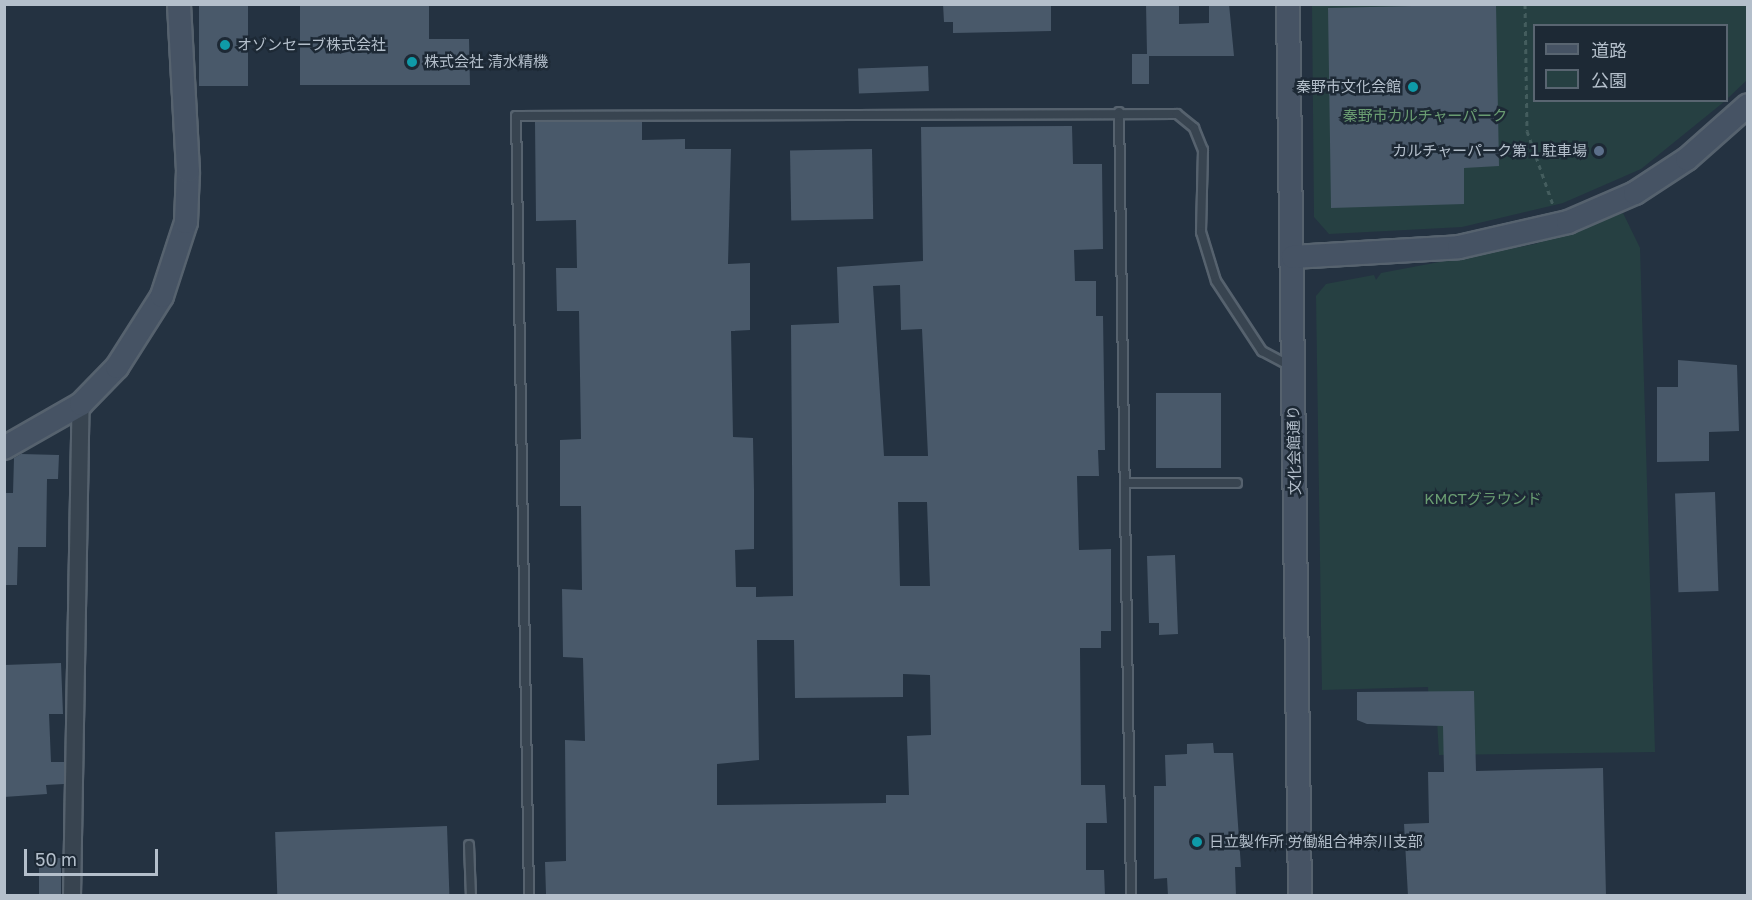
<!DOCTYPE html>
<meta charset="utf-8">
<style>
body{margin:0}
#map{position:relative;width:1752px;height:900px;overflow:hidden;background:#243241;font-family:"Golos Text","Noto Sans JP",sans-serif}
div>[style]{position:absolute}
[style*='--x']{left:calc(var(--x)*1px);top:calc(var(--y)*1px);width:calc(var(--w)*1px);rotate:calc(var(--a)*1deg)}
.green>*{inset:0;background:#264042}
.building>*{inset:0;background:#49596a;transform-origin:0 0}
.path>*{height:3px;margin-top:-1.5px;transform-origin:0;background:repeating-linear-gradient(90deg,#445d5e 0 4.5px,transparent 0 9px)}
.roads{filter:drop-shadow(2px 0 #56626e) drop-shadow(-2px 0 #56626e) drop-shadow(0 2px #56626e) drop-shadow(0 -2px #56626e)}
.lane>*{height:8px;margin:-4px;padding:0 4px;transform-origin:4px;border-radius:4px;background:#384450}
.street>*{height:16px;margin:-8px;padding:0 8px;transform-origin:8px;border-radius:8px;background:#384450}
.secondary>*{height:22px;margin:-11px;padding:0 11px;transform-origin:11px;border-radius:11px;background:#465364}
.dots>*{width:16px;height:16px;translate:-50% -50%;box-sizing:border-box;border:3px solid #1d2935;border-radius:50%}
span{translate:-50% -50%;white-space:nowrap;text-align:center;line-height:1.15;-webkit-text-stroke:5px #1d2935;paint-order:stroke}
.poi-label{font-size:15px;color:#b4bfcb}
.left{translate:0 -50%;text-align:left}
.right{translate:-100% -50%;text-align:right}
.park-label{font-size:15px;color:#6a9d72}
.street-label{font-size:15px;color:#b4bfcb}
.frame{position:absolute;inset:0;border:6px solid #b4bfcb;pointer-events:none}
.legend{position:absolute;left:1533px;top:24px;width:195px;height:78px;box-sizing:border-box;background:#1d2935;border:2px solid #596571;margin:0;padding:8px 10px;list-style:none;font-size:18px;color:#b4bfcb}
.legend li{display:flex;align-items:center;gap:12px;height:30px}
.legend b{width:30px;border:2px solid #596571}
.scale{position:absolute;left:24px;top:849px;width:134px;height:27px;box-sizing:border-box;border:3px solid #b4bfcb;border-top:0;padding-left:8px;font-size:18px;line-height:21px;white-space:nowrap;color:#b4bfcb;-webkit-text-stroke:4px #1d2935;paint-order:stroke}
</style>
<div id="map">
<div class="green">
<i style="clip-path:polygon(1312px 5px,1747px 5px,1747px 80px,1727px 99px,1726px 26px,1534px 26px,1534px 100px,1725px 101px,1641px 169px,1563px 203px,1462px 227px,1329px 234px,1314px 217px)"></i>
<i style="clip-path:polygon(1623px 213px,1640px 248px,1655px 752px,1439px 755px,1436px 703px,1429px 703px,1428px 687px,1322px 690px,1316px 296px,1326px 284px,1374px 275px,1376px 280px,1381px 273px,1535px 244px)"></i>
</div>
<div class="building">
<i style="left:199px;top:4px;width:49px;height:82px"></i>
<i style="clip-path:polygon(300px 4px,429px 4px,429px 39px,469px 39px,470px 85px,300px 85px)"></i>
<i style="clip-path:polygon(943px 4px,1051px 4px,1051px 31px,953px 33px,953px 22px,944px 22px)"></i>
<i style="clip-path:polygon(1146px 4px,1179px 4px,1179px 24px,1209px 23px,1209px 4px,1229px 4px,1234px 56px,1149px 56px,1149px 84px,1132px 84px,1132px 54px,1147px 54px)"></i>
<i style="clip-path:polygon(1496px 4px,1499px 166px,1464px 168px,1464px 204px,1331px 208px,1328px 8px)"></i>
<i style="left:928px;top:66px;width:25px;height:70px;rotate:88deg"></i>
<i style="clip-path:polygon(evenodd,535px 122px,642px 122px,642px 140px,685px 139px,685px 149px,731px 149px,728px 264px,750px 263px,750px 330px,731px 331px,733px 437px,753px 438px,754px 490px,754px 549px,735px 550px,736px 587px,756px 587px,756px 597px,793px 596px,791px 325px,839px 323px,837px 267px,923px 261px,921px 127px,1072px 126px,1073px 164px,1102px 164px,1103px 249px,1074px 250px,1075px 281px,1096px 281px,1096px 316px,1103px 316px,1105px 450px,1098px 450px,1099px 476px,1077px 476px,1079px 550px,1111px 549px,1111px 631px,1101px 631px,1101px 648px,1080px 648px,1081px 785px,1105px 785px,1107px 823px,1086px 823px,1086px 870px,1104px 870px,1105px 896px,546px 894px,545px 862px,566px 861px,565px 740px,585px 741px,583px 658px,563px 657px,562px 589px,582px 590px,581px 506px,560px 506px,560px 440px,581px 439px,579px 311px,557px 311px,556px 268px,577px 268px,576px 220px,536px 221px,535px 122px,900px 285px,901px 330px,922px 329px,928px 456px,884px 456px,873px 286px,900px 285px,535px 122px,898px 502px,927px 502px,930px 586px,900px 586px,898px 502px,535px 122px,757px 640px,794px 640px,795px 698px,903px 697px,903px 674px,930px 675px,931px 735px,907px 736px,909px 795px,886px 795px,886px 803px,717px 805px,717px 764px,759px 760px,757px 640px)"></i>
<i style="left:872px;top:149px;width:70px;height:82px;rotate:89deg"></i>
<i style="clip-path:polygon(1678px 360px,1737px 365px,1739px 431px,1709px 432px,1709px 461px,1657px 462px,1657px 387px,1678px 387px)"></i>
<i style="left:1156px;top:393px;width:65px;height:75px"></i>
<i style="clip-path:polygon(21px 454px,59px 455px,58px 479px,47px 479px,46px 547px,18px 547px,17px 585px,4px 585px,4px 493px,13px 493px,14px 458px)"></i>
<i style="left:1715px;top:492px;width:99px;height:40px;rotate:88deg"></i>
<i style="clip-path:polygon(1175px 555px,1178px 634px,1159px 635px,1159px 623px,1149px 623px,1147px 556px)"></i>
<i style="clip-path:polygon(61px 663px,63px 714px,49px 714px,51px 762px,64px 762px,64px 784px,46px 785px,47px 794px,4px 797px,4px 665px)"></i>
<i style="clip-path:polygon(1474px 691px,1476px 771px,1603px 768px,1606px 896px,1408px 896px,1404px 824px,1429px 823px,1428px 772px,1444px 772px,1443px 726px,1367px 724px,1357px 720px,1357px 692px)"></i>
<i style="clip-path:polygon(1213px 743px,1214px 753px,1233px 753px,1241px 867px,1235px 867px,1236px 896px,1168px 896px,1167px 878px,1154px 879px,1154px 786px,1166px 786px,1165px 755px,1187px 754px,1187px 744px)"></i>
<i style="left:447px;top:826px;width:70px;height:172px;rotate:88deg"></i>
<i style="left:39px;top:858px;width:22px;height:38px"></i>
</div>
<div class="path">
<i style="--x:1525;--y:4;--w:127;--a:89.1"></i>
<i style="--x:1527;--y:131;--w:78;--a:70.6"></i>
</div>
<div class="roads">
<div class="lane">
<i style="--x:1119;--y:112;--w:784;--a:89.12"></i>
<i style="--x:1127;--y:483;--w:110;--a:0"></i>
<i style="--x:469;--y:845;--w:51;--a:87.8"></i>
<i style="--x:529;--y:896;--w:780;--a:-90.95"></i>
<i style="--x:516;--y:116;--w:661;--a:-0.17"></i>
<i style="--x:1177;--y:114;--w:22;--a:39"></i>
<i style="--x:1194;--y:128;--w:24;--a:68"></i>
<i style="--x:1203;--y:150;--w:82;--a:91.4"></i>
<i style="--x:1201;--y:232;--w:51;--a:73"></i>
<i style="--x:1216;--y:281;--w:84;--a:56.7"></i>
<i style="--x:1262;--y:351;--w:32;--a:28"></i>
</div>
<div class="street">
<i style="--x:72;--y:896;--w:492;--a:-89"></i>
</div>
<div class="secondary">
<i style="--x:1288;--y:4;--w:892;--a:89.23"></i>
<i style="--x:1293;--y:257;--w:166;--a:-3.4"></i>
<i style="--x:1459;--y:247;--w:112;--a:-12.9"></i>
<i style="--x:1568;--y:222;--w:73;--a:-23.4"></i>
<i style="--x:1635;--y:193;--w:62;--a:-33.2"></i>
<i style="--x:1687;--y:159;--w:81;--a:-41.5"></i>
<i style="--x:4;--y:448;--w:89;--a:-29.7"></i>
<i style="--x:81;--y:404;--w:52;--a:-45.8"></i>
<i style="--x:117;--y:367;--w:84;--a:-57.6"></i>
<i style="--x:162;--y:296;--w:78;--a:-72"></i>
<i style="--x:186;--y:222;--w:51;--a:-87.8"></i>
<i style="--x:188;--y:171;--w:167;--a:-93.1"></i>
</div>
</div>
<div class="dots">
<i style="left:225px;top:45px;background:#0f9aa8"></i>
<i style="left:412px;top:62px;background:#0f9aa8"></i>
<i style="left:1413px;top:87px;background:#0f9aa8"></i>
<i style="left:1599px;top:151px;background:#5c6f8a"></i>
<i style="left:1197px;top:842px;background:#0f9aa8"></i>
</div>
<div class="poi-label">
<span class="left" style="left:237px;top:45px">オゾンセーブ株式会社</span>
<span class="left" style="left:424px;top:62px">株式会社 清水精機</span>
<span class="right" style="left:1401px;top:87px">秦野市文化会館</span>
<span class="right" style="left:1587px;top:151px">カルチャーパーク第１駐車場</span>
<span class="left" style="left:1209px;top:842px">日立製作所 労働組合神奈川支部</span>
</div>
<div class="park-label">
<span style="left:1425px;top:116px">秦野市カルチャーパーク</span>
<span style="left:1483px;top:499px">KMCTグラウンド</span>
</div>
<div class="street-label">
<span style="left:1294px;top:450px;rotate:-91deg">文化会館通り</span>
</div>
<div class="frame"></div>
<ul class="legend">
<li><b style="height:8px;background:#465364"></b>道路</li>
<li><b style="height:16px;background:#264042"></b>公園</li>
</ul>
<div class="scale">50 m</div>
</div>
